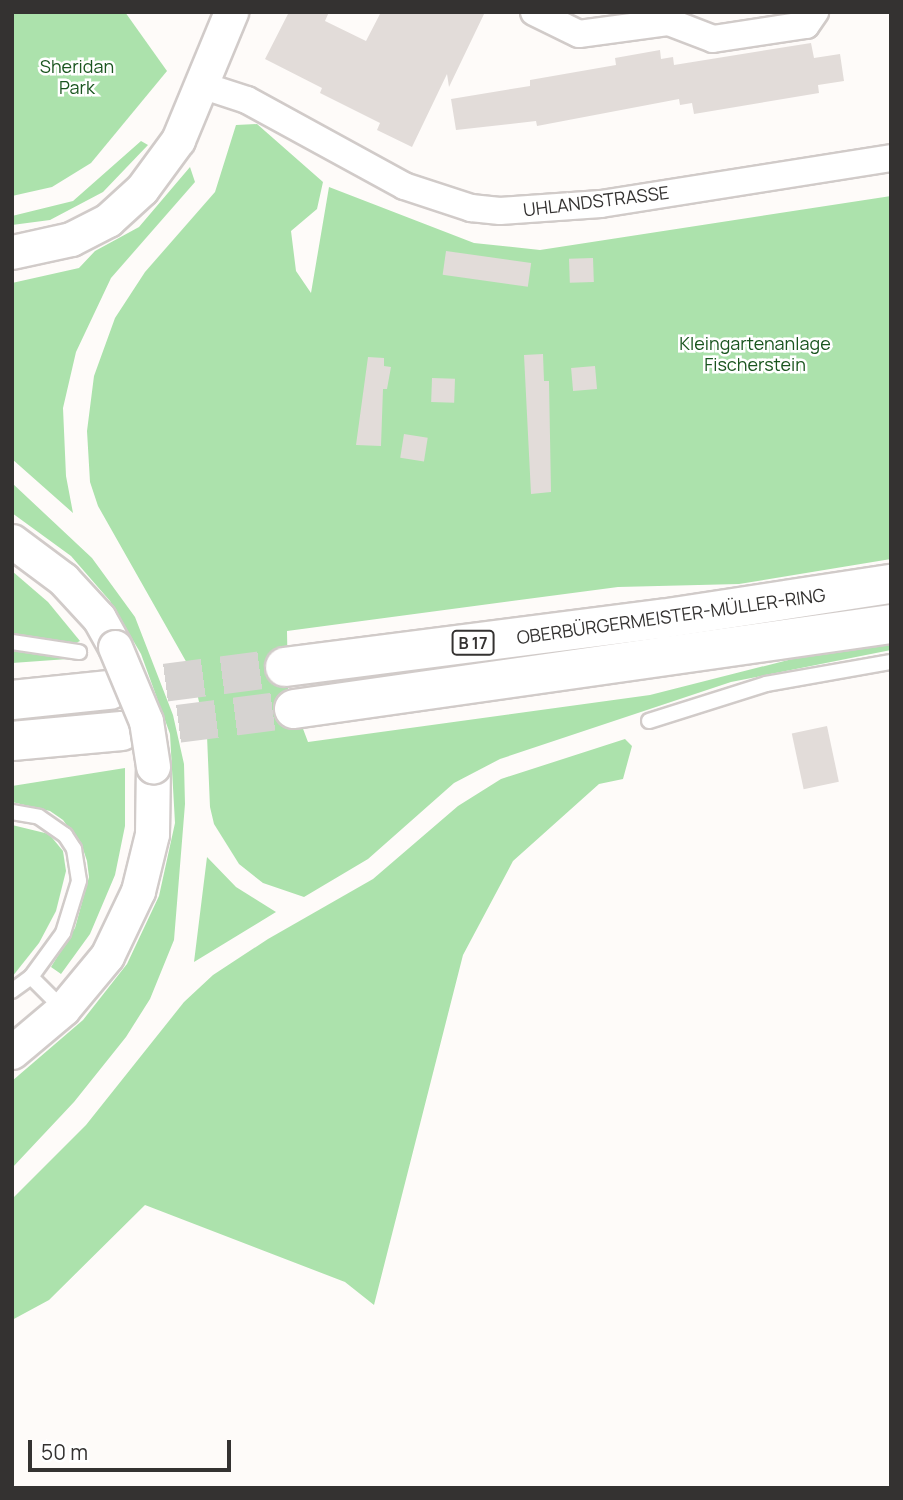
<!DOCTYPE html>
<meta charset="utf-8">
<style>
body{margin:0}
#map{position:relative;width:903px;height:1500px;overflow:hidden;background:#fefbf9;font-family:Manrope,sans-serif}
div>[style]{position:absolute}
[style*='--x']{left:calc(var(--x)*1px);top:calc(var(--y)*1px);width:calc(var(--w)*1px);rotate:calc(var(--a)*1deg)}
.green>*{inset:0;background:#ace2ac}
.building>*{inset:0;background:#e2dcd9;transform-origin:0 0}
.trunk-tunnel>*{height:38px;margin-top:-19px;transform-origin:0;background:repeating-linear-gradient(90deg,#d6d3d1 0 38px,transparent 0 57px)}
.roads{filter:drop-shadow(2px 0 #d1cbc9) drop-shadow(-2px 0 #d1cbc9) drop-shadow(0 2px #d1cbc9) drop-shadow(0 -2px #d1cbc9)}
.service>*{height:14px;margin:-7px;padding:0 7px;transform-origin:7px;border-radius:7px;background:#fff}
.minor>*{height:26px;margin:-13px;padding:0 13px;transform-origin:13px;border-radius:13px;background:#fff}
.tertiary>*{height:33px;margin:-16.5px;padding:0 16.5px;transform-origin:16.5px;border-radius:16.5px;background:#fff}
.trunk>*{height:38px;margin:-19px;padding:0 19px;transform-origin:19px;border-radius:19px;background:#fff}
.bridges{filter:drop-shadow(2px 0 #d1cbc9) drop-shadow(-2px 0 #d1cbc9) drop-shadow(0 2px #d1cbc9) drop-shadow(0 -2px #d1cbc9)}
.tertiary-bridge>*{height:33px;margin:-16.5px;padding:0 16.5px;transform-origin:16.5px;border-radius:16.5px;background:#fff}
span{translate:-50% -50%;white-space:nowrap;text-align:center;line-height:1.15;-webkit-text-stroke:5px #fff;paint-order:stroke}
.shield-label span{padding:2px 5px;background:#fff;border:2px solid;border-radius:5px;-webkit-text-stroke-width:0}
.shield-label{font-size:16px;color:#343231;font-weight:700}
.park-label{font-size:18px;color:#1a551f}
.street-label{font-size:18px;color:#343231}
.frame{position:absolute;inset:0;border:14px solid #343231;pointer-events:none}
.scale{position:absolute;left:28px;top:1440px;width:203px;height:32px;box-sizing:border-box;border:4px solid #343231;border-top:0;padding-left:9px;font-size:21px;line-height:24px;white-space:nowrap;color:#343231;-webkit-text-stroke:5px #fff;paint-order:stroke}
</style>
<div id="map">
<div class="green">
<i style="clip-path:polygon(12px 12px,125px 12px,167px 71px,91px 163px,52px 187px,12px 196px)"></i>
<i style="clip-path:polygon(257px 124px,323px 182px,317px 209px,291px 231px,296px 271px,311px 293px,329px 187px,474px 243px,540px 250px,891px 196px,891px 559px,739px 584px,618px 587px,287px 631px,288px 689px,308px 742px,650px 695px,800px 657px,891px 643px,891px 650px,731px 682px,500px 759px,454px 783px,368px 859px,304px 897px,263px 883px,239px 864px,214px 824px,210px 807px,207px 736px,192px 672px,98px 506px,90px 482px,87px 431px,94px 376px,115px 318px,145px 272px,215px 192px,236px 125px)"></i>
<i style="clip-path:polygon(141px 141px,148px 145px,103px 192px,50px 220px,12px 225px,12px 216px,73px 201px)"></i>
<i style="clip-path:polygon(190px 167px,195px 182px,111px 278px,76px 352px,63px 408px,66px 476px,73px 513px,12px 459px,12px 283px,79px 268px,95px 251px,139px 227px)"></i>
<i style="clip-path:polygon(12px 483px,92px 558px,135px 617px,173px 715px,184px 764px,185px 804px,174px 940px,150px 999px,126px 1037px,74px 1102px,12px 1168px,12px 1081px,83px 1020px,127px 964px,159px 896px,175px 823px,170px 734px,141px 654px,110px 601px,71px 556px,12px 513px)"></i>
<i style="clip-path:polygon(12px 571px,48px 602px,80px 641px,72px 645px,12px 634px)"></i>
<i style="clip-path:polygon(12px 649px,30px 652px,68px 659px,12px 663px)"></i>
<i style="clip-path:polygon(625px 739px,632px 746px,623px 779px,599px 784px,513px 861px,463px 955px,374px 1305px,345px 1282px,145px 1205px,49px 1300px,12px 1320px,12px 1199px,86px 1125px,184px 1002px,213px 975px,268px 939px,373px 879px,458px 806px,501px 779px)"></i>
<i style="clip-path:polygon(125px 768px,125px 826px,115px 875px,90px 934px,61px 974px,51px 967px,75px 928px,89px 877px,87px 861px,82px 846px,63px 820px,50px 811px,12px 802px,12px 786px)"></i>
<i style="clip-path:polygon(12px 825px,49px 834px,63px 851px,66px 871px,56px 911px,39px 943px,12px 977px)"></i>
<i style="clip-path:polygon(207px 857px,236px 887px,276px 912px,194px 962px)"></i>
</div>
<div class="building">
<i style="clip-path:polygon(289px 12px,329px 12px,325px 21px,366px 41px,381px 12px,485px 12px,449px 87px,447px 74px,412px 147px,377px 130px,380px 123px,320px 93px,322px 88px,265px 59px)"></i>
<i style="clip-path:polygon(811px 43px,814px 58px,840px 54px,844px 81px,818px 85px,819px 93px,694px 114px,692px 103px,680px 105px,679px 99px,537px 126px,536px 121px,456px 130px,451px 99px,530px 86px,530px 80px,616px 65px,615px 58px,660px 50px,661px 59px,673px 57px,674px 65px)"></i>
<i style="left:446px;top:251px;width:86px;height:24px;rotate:8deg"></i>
<i style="left:593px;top:258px;width:24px;height:24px;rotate:88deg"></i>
<i style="clip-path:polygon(543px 354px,544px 381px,549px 381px,551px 492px,531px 494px,524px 355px)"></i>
<i style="clip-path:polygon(368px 357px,384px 358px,384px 366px,391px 367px,387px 389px,383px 389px,381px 446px,356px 445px)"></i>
<i style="left:595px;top:366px;width:23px;height:24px;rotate:85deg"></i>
<i style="left:432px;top:378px;width:23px;height:24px;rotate:2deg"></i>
<i style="left:404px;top:434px;width:24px;height:24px;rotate:9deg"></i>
<i style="left:827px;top:726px;width:57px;height:36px;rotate:78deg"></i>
</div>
<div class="trunk-tunnel">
<i style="--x:109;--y:690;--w:177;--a:-7.4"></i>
<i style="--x:122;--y:731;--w:173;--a:-7.3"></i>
</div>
<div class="roads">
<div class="service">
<i style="--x:12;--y:642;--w:68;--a:8.5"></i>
<i style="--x:649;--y:721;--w:123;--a:-17.5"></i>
<i style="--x:766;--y:684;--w:127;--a:-10"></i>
<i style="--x:12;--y:812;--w:27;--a:10"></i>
<i style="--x:39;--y:817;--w:32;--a:35"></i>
<i style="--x:65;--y:835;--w:17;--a:57"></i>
<i style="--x:74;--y:849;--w:32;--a:81"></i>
<i style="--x:79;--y:881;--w:54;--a:107.1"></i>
<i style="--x:63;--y:933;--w:54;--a:126"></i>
<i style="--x:31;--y:977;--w:24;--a:144"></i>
<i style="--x:31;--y:977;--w:45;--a:45"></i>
</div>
<div class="minor">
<i style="--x:534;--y:12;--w:50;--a:26.1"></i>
<i style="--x:579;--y:34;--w:91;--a:-7.6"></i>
<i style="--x:669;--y:22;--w:47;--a:21.1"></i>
<i style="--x:713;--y:39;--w:94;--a:-8.6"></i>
<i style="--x:806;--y:25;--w:16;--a:-55"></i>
<i style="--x:201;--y:85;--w:48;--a:18.1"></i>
<i style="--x:247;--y:100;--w:179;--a:28.7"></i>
<i style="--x:404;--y:186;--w:71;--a:18.2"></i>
<i style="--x:471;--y:208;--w:29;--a:6"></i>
<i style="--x:500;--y:211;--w:101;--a:-4"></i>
<i style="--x:601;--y:204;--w:294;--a:-9"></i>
</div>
<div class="tertiary">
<i style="--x:12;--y:252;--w:60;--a:-12.4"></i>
<i style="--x:71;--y:239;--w:42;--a:-27.2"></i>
<i style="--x:108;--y:220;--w:46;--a:-42.4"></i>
<i style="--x:142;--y:189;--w:61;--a:-53.7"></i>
<i style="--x:178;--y:140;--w:139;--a:-67.5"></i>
<i style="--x:12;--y:541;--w:64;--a:36.7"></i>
<i style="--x:63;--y:579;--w:53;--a:47.3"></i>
<i style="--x:99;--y:618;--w:33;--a:61"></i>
<i style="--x:12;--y:1052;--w:67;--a:-40.1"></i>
<i style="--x:63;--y:1009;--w:69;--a:-50.3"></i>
<i style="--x:107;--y:956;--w:72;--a:-64.5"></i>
<i style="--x:138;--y:891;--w:59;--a:-76.2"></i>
<i style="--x:152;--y:834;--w:68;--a:-89.2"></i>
</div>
<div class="trunk">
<i style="--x:285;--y:667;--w:379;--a:-7.3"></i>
<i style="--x:661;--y:619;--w:233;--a:-8.7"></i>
<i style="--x:12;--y:700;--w:98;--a:-5.9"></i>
<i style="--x:294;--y:709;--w:603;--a:-8.1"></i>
<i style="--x:12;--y:741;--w:110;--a:-5.2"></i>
</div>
</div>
<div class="bridges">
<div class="tertiary-bridge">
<i style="--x:115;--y:647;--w:80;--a:67.3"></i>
<i style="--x:146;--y:721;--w:46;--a:81.2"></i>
</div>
</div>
<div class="shield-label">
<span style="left:473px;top:643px">B 17</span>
</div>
<div class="park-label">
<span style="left:77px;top:77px">Sheridan<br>Park</span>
<span style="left:755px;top:354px">Kleingartenanlage<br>Fischerstein</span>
</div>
<div class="street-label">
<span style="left:596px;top:201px;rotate:-7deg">UHLANDSTRASSE</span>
<span style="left:671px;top:616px;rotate:-8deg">OBERBÜRGERMEISTER-MÜLLER-RING</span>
</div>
<div class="frame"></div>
<div class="scale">50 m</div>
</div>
